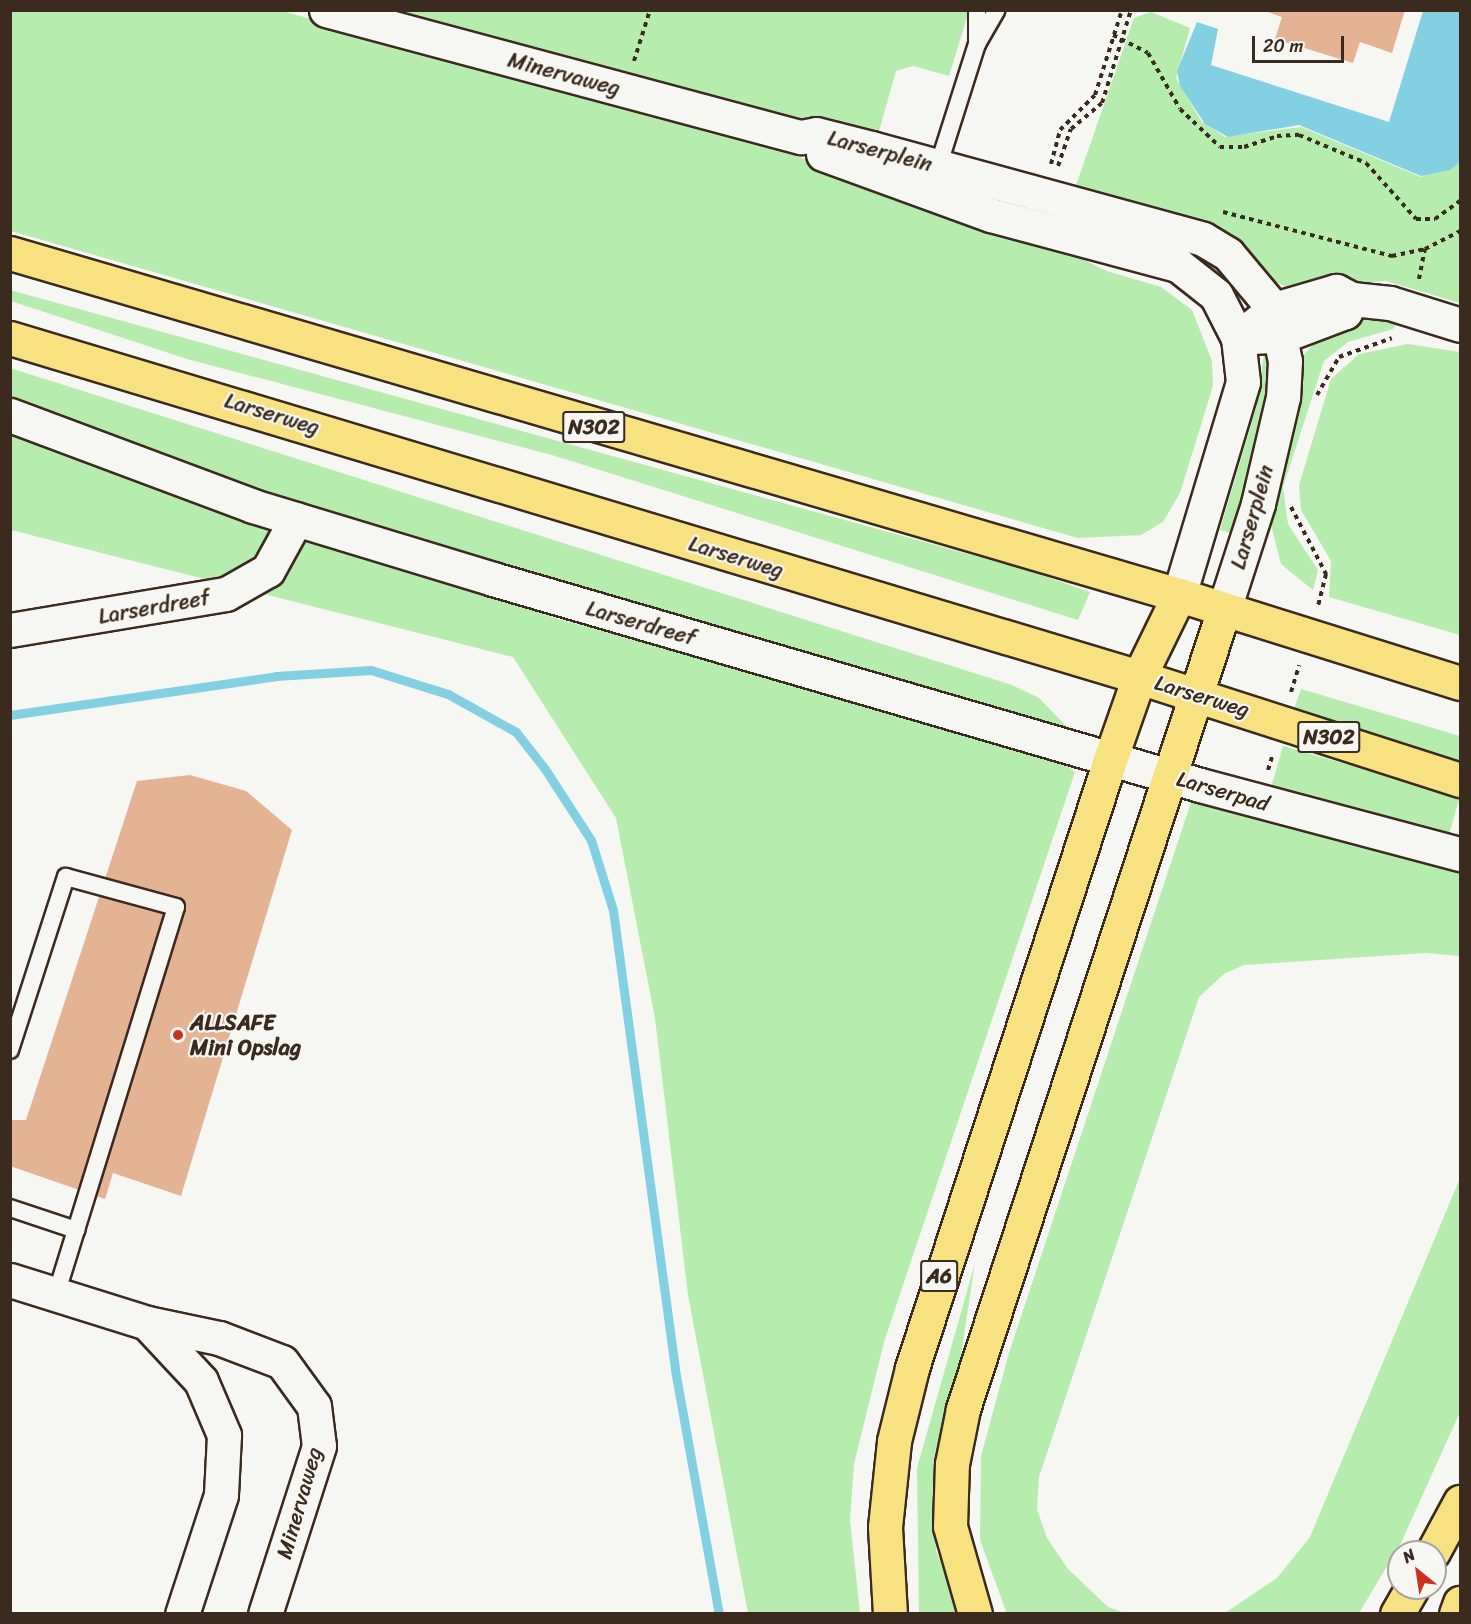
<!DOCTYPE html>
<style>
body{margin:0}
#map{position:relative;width:1471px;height:1624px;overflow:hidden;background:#f6f6f2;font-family:Sriracha,sans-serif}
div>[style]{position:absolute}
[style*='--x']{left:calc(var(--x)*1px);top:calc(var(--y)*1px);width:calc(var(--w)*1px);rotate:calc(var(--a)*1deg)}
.green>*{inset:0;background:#b6ecad;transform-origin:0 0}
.water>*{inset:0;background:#83d0e3}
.stream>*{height:9px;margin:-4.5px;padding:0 4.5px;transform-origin:4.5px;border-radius:4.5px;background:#83d0e3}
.building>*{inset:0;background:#e3b394}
.path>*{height:4px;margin-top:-2px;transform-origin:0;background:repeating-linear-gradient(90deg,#3b2a1e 0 4.5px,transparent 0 9px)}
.roads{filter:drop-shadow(2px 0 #3b2a1e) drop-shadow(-2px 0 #3b2a1e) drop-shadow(0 2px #3b2a1e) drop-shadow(0 -2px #3b2a1e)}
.lane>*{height:16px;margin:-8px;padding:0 8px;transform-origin:8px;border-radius:8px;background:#f6f6f2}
.street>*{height:33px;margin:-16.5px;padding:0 16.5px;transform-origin:16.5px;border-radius:16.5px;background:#f6f6f2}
.secondary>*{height:33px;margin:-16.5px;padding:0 16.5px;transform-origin:16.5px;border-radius:16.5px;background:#f6f6f2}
.primary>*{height:33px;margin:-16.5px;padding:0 16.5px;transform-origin:16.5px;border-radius:16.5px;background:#f8e181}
.highway>*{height:33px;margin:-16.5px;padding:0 16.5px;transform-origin:16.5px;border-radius:16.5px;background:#f8e181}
.dots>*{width:16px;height:16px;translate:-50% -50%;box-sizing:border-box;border:3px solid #f6f6f2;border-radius:50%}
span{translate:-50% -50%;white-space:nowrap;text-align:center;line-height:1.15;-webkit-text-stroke:4.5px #f6f6f2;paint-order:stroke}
.shield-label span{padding:2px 4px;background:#f6f6f2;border:2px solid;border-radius:4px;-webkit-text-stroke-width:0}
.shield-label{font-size:21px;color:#3b2a1e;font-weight:700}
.street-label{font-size:22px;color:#3b2a1e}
.poi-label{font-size:22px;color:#3b2a1e;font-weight:700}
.left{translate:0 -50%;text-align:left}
.frame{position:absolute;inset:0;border:12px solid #3b2a1e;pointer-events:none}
.north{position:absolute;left:1387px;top:1540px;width:60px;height:60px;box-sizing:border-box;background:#f6f6f2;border:2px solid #aba49d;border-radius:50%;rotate:330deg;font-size:16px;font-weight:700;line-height:24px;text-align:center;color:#3b2a1e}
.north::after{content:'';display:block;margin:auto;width:21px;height:27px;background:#c8321e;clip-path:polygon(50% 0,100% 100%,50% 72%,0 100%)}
.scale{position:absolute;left:1252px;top:36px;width:92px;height:27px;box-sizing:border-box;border:3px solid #3b2a1e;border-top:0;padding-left:8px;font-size:18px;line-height:21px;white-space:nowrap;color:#3b2a1e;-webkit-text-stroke:4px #f6f6f2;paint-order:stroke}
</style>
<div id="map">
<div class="green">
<i style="clip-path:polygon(11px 11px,282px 11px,731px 134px,1042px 240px,1107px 271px,1161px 287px,1192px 310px,1212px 361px,1213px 386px,1180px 493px,1163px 522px,1141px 535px,1078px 538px,11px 231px)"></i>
<i style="clip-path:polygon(394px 11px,969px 11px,949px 76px,913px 66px,896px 71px,876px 142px)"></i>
<i style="clip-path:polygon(1151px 12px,1190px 28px,1176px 78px,1201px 121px,1225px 137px,1301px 127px,1421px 177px,1460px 163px,1460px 303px,1386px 281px,1287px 287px,1073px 194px,1134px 18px)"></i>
<i style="clip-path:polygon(10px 290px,1030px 571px,1090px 592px,1078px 620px,552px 455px,187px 359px,11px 301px)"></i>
<i style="clip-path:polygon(1355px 319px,1398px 322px,1393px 329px,1348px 342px,1324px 361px,1283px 487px,1288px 524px,1318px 570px,1313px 590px,1281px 564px,1269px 517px,1302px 357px,1322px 334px)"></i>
<i style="clip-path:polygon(1408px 344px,1460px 352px,1460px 635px,1329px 597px,1331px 561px,1301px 510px,1299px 485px,1331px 379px,1359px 354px)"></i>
<i style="clip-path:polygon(1265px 348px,1278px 362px,1238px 535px,1220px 530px,1256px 408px)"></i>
<i style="clip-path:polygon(10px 368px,1012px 685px,1039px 698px,1068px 728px,313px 511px,11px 403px)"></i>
<i style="clip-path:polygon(10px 427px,558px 619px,1054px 755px,1075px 772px,884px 1342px,854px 1464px,850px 1520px,860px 1613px,748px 1613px,688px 1295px,655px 1018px,616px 818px,513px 657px,11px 530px)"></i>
<i style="clip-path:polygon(1301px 689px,1460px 736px,1460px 761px,1294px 709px)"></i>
<i style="left:1283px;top:746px;width:184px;height:44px;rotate:16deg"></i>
<i style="clip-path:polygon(1192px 799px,1460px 869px,1460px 956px,1426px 953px,1244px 965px,1224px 974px,1199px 997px,1039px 1477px,1037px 1509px,1047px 1538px,1068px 1569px,1108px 1607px,1125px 1613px,1007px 1614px,980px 1540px,981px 1456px,1009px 1353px)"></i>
<i style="clip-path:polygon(1460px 1178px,1460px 1412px,1401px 1543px,1359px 1613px,1225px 1613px,1277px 1578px,1310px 1537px)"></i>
<i style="clip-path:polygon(975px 1263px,935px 1524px,936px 1551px,962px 1613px,919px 1614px,917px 1468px)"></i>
</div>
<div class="water">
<i style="clip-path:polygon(1423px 11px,1460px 11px,1460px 162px,1450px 170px,1421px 176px,1299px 125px,1228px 137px,1205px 124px,1180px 86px,1177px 71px,1197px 22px,1218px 29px,1211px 65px,1389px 122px)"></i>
</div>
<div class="stream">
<i style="--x:10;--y:715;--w:269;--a:-8.3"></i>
<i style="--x:276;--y:676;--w:95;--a:-3.6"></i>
<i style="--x:371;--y:670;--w:81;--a:17.3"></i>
<i style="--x:448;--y:694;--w:78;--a:29.2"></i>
<i style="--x:516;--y:732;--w:47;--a:51.9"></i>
<i style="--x:545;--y:769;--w:85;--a:57.1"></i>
<i style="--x:591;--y:840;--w:73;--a:72.6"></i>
<i style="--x:613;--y:910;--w:464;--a:82.3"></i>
<i style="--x:675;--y:1370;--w:248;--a:79.8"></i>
</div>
<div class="building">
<i style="clip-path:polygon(1262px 10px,1405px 10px,1392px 53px,1360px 42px,1353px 63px,1275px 39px,1282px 17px)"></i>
<i style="clip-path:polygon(190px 775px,246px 791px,292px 830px,181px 1196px,113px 1173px,105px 1199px,10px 1166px,12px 1120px,26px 1120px,137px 781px)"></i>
</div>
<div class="path">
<i style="--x:1113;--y:35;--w:39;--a:27"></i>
<i style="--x:1148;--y:53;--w:64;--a:60.3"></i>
<i style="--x:1180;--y:109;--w:55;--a:43.5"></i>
<i style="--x:1220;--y:147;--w:24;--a:0"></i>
<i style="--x:1244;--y:147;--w:35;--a:-18"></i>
<i style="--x:1277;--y:136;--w:22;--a:-3"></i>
<i style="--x:1299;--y:135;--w:73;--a:22.7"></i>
<i style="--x:1366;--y:163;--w:75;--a:48.2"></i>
<i style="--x:1416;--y:219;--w:19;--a:0"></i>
<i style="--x:1435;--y:219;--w:31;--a:-36"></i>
<i style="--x:634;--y:61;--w:53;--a:-72.6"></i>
<i style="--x:1051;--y:164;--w:35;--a:-75"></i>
<i style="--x:1060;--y:130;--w:49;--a:-45"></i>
<i style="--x:1095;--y:95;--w:89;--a:-72.4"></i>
<i style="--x:1058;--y:166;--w:39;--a:-71"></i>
<i style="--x:1071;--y:129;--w:40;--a:-40"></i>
<i style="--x:1102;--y:103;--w:97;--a:-72.7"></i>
<i style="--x:1223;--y:212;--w:175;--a:14.6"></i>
<i style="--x:1392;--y:256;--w:34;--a:-12"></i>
<i style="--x:1425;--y:249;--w:39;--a:-27"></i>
<i style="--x:1419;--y:279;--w:31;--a:-79"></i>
<i style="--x:1317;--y:395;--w:44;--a:-59.9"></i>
<i style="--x:1339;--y:357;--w:56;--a:-19.7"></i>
<i style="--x:1291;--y:507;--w:76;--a:62.4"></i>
<i style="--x:1326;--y:574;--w:33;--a:104"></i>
<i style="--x:1291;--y:692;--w:28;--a:-73"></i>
<i style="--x:1268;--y:770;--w:17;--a:-73"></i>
</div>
<div class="roads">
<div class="lane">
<i style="--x:977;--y:44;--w:34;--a:-90"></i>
<i style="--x:937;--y:170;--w:132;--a:-72.4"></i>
<i style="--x:977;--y:44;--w:39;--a:-60"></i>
<i style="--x:10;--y:1050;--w:182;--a:-72.1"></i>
<i style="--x:66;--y:877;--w:114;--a:15.3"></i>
<i style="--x:176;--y:907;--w:405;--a:107.2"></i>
<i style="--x:10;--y:1208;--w:70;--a:18.4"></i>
</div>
<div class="street">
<i style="--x:1336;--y:291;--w:18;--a:27"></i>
<i style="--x:1352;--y:299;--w:15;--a:118"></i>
<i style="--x:1345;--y:312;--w:65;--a:159.3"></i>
<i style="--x:1284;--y:335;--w:46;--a:176.3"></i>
<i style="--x:1238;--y:338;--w:46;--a:-38.9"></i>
<i style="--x:1274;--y:309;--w:65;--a:-16.2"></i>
<i style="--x:1352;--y:299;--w:38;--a:6"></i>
<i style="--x:1390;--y:303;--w:73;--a:17.4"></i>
<i style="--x:10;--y:415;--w:259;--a:20.5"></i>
<i style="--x:253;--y:506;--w:251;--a:16.9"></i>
<i style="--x:493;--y:579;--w:736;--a:16.24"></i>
<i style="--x:1200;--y:785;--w:269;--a:14.9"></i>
<i style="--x:10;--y:630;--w:219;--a:-9.5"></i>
<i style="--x:226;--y:594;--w:48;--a:-29.7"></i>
<i style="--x:268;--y:570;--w:58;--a:-61.2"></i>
</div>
<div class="secondary">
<i style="--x:326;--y:10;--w:492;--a:15"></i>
<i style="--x:801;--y:137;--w:15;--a:-11"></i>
<i style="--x:816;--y:134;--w:57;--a:14.3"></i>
<i style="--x:871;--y:148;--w:344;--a:15.3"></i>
<i style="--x:1203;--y:239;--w:29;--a:31"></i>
<i style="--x:1228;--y:254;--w:72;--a:50.1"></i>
<i style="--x:1274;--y:309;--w:53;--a:78.1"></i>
<i style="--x:1285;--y:361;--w:36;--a:93"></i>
<i style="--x:1283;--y:397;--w:110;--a:103.2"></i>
<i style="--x:1258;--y:504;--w:110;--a:107.9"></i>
<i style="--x:823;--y:154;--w:179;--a:20"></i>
<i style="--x:991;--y:215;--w:194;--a:15"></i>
<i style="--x:1178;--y:265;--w:48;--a:38.3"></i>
<i style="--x:1216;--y:295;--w:48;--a:62.9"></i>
<i style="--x:1238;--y:338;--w:44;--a:83.5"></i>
<i style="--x:1243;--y:382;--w:222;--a:106.7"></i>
<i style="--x:10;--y:1280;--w:144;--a:17.4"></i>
<i style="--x:147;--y:1323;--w:74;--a:11.8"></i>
<i style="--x:219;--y:1338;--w:67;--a:20.9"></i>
<i style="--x:282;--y:1362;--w:54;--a:54"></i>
<i style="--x:314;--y:1406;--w:40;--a:82.9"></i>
<i style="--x:319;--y:1446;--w:176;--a:107.8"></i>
<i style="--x:147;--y:1323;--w:79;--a:47"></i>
<i style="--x:201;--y:1381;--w:59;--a:66.9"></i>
<i style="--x:224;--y:1435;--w:60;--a:92.9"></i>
<i style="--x:221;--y:1495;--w:125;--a:108.1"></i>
</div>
<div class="primary">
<i style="--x:10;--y:253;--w:1218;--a:16.31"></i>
<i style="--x:10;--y:338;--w:1179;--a:16.71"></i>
</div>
<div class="highway">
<i style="--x:1139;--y:677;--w:337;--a:17.8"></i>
<i style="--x:1433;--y:1552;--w:57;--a:-61.6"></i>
<i style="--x:890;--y:1614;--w:87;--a:-93.3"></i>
<i style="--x:885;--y:1527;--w:86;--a:-84"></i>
<i style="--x:894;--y:1441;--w:75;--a:-76.1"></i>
<i style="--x:912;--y:1368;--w:643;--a:-71.96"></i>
<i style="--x:1111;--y:757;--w:85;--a:-70.7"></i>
<i style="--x:1139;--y:677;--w:91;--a:-64"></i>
<i style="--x:1179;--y:595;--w:294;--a:17.4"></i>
<i style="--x:975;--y:1614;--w:91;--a:-105.9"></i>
<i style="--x:950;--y:1526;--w:62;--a:-88.2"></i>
<i style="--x:952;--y:1464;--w:56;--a:-78.7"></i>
<i style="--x:963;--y:1409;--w:841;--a:-71.93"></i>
<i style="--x:1397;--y:1614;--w:30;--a:-60"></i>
<i style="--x:1456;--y:1614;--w:12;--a:-70"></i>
</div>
</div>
<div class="dots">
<i style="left:178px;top:1035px;background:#c8321e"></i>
</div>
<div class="shield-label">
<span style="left:594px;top:427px">N302</span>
<span style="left:1329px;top:737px">N302</span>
<span style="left:939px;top:1276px">A6</span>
</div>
<div class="street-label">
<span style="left:564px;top:74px;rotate:15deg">Minervaweg</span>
<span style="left:880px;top:151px;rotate:15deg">Larserplein</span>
<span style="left:272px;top:414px;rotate:17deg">Larserweg</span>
<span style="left:1252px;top:517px;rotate:-74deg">Larserplein</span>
<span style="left:736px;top:557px;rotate:17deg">Larserweg</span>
<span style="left:154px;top:607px;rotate:-10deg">Larserdreef</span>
<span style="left:641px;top:623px;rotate:16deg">Larserdreef</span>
<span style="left:1202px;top:696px;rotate:17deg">Larserweg</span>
<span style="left:1223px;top:791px;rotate:16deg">Larserpad</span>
<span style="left:299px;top:1503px;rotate:-74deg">Minervaweg</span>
</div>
<div class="poi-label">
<span class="left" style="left:190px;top:1035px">ALLSAFE<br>Mini Opslag</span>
</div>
<div class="frame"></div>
<div class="north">N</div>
<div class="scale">20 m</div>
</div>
